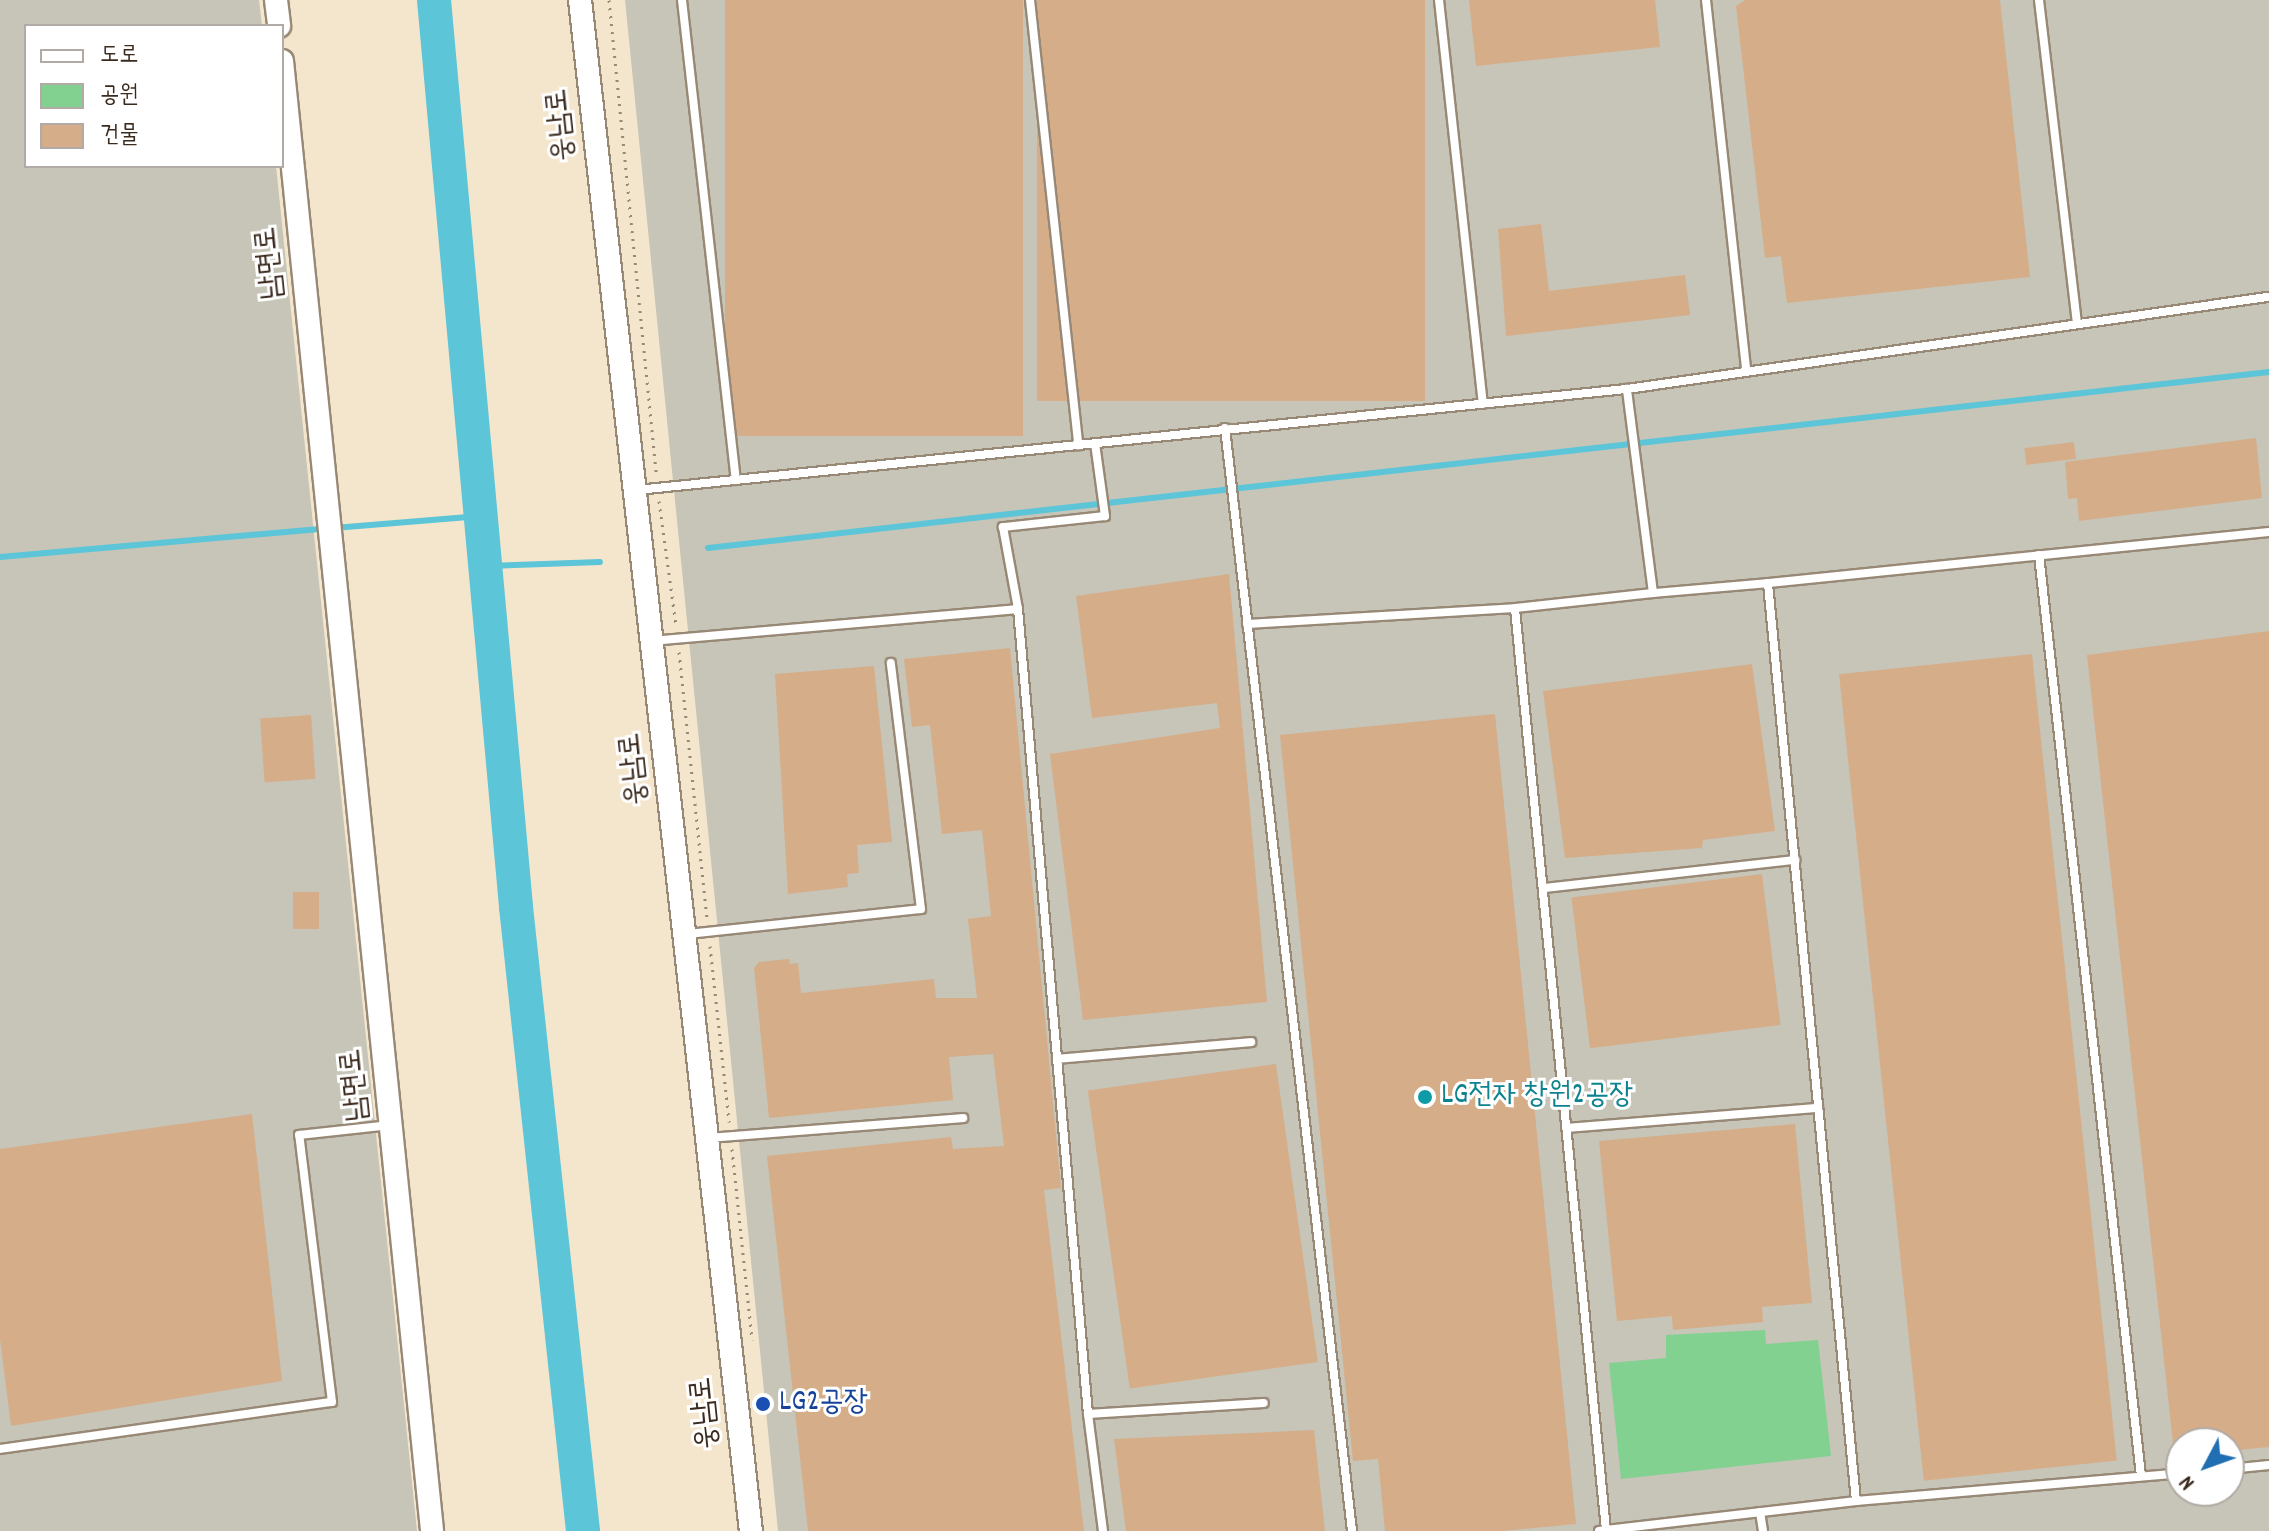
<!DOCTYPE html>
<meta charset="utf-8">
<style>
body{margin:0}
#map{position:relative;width:2269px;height:1531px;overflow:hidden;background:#f4e5cd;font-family:Dekko,"Poor Story",sans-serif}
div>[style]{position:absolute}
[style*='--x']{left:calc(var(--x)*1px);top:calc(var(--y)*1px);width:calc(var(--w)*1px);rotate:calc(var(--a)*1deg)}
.industrial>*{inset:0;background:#c6c5b8}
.green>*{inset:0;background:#82d191}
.stream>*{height:6px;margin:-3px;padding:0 3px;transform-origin:3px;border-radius:3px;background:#5cc5d7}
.river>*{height:34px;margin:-17px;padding:0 17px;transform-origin:17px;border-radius:17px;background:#5cc5d7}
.building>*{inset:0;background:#d6ad89;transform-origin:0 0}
.path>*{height:3px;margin-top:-1.5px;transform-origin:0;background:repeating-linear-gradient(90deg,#988876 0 2px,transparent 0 8px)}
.roads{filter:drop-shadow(2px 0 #988876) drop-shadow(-2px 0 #988876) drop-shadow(0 2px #988876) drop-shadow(0 -2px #988876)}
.lane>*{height:8px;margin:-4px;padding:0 4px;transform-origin:4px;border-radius:4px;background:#fff}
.secondary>*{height:22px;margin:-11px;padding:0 11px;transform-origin:11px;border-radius:11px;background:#fff}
.dots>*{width:22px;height:22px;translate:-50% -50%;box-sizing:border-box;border:4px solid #fff;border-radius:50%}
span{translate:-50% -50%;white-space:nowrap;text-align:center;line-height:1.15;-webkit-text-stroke:6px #fff;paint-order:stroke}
.street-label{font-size:30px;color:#3b2a1e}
.culture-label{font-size:30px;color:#0d838f}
.left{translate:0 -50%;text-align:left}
.transit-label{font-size:30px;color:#164399}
.legend{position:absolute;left:24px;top:24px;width:260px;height:144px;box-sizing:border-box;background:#fff;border:2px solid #b1aaa5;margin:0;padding:10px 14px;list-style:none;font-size:24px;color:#3b2a1e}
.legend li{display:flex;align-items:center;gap:16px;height:40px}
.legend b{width:40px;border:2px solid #b1aaa5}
.north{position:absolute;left:2165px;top:1427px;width:80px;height:80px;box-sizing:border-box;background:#fff;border:2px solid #b1aaa5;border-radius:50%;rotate:229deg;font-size:22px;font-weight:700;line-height:32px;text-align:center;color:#3b2a1e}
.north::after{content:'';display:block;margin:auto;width:28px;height:36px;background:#1f6fb2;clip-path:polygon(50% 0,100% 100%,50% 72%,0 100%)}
</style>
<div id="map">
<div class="industrial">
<i style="clip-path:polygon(0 0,259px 0,262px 26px,26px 26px,26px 166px,276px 166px,417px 1531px,0 1531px)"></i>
<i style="clip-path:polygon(evenodd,625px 0,2269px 0,2269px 1531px,778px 1531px,625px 0,2181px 1443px,2229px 1443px,2229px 1491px,2181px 1491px,2181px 1443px)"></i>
</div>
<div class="green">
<i style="clip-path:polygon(1765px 1330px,1766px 1344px,1818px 1340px,1831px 1456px,1621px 1479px,1609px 1363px,1666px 1358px,1666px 1335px)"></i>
</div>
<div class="stream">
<i style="--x:334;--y:528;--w:147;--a:-4.7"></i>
<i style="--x:708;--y:548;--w:1571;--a:-6.43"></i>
<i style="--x:0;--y:557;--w:324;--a:-5"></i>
<i style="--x:485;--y:566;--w:115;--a:-2"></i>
</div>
<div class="river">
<i style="--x:434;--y:0;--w:911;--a:84.83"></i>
<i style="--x:516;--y:907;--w:628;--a:83.87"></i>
</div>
<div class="building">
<i style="left:725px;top:0;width:298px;height:436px"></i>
<i style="left:1037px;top:0;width:388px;height:401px"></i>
<i style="clip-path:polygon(1469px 0,1655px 0,1660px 47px,1476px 66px)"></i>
<i style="clip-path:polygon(1745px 0,2000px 0,2030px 277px,1787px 303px,1781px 256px,1765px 258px,1736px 6px)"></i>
<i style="clip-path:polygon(1541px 224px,1549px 291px,1685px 275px,1690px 315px,1506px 336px,1498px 229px)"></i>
<i style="clip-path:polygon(2256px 438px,2262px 498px,2079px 521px,2077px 498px,2068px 499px,2065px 462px)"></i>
<i style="left:2074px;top:442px;width:17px;height:50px;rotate:83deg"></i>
<i style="clip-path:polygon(1229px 574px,1267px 1002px,1083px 1020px,1050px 754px,1220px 728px,1217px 703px,1092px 718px,1076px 596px)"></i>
<i style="clip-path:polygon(2269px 631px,2269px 1447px,2229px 1451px,2229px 1443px,2173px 1443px,2087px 655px)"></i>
<i style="clip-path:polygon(1010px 648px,1061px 1188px,1044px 1190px,1084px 1531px,808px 1531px,767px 1156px,951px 1137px,953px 1149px,1004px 1146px,993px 1054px,949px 1057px,953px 1100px,769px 1118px,754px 968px,759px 962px,789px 959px,790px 964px,798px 963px,801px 993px,934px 979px,936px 998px,977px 998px,968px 919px,991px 916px,982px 830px,942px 834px,930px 725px,912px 727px,904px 659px)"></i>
<i style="left:2032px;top:654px;width:811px;height:194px;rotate:84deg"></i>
<i style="clip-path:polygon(1752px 664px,1775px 831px,1703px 840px,1702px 848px,1565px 858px,1543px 691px)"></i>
<i style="clip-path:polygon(874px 666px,892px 842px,857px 845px,859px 873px,847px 874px,848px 887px,788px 894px,775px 674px)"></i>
<i style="clip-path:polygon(1495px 714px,1576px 1524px,1503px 1531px,1385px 1531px,1378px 1459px,1353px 1461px,1280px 735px)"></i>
<i style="left:311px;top:715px;width:64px;height:51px;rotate:86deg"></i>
<i style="left:1762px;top:874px;width:152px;height:192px;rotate:83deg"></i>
<i style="left:293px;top:892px;width:26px;height:37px"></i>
<i style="left:1276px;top:1064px;width:301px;height:190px;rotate:82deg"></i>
<i style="clip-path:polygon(252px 1114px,282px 1381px,11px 1426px,0 1339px,0 1149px)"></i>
<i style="clip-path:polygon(1795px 1124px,1812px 1303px,1762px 1307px,1763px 1322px,1673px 1330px,1672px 1316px,1617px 1321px,1599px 1141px)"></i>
<i style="clip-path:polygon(1314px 1430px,1325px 1531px,1126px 1531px,1114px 1439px)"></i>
</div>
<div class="path">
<i style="--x:609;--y:0;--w:476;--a:84.3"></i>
<i style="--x:659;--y:501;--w:125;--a:82.2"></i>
<i style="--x:679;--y:652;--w:268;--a:84"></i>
<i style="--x:710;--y:946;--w:177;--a:83.8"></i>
<i style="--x:732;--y:1149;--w:192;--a:84"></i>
</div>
<div class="roads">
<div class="lane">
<i style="--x:682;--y:0;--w:483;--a:83.6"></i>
<i style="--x:1030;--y:0;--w:448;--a:83.8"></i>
<i style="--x:1439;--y:0;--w:406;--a:83.8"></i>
<i style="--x:1706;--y:0;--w:373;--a:83.8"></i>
<i style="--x:2039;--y:0;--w:326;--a:83.3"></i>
<i style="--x:1225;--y:428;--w:1110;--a:83.43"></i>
<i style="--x:1095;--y:443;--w:74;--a:82.2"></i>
<i style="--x:1105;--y:516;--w:103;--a:173.8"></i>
<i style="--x:1003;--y:527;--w:83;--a:79.6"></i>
<i style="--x:1018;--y:609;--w:808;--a:85.03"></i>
<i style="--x:1088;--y:1414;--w:118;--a:82.7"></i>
<i style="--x:637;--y:490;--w:995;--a:-5.83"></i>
<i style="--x:2039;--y:555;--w:927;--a:83.68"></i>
<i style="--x:1768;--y:583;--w:504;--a:-5.81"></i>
<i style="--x:1247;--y:624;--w:268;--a:-3.4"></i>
<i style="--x:652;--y:641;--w:367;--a:-5"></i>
<i style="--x:1544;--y:888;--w:253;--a:-6.4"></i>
<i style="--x:687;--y:934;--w:235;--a:-6.1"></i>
<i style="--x:921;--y:909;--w:248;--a:-97"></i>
<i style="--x:1057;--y:1059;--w:195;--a:-5"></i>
<i style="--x:1567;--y:1128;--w:252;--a:-4.6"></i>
<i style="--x:709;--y:1138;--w:255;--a:-4.5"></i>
<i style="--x:1088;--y:1414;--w:176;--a:-3.6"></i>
<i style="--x:0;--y:1449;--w:335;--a:-8.1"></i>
<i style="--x:332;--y:1402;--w:269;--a:-97"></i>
<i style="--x:299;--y:1135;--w:92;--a:-6.3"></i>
<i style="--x:2229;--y:1469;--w:40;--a:-5.7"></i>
<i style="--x:1856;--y:1501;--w:326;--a:-4.9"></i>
<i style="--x:1760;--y:1512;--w:19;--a:81"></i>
<i style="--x:1606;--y:1530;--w:252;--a:-6.6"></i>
<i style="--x:1856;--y:1501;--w:922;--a:-95.48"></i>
<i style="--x:1768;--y:583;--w:115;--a:175"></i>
<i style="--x:1599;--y:1531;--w:7;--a:-8"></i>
<i style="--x:1606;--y:1530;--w:926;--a:-95.64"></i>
<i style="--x:1515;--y:608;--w:139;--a:-6.2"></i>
<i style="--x:1653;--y:593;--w:206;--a:-97.3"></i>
<i style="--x:1627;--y:389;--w:647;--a:-8.18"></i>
</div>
<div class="secondary">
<i style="--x:276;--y:0;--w:26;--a:83"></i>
<i style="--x:580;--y:0;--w:1541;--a:83.63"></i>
<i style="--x:282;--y:61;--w:1478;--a:84.17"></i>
</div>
</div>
<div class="dots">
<i style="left:1425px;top:1097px;background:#0f9aa8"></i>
<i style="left:763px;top:1404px;background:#1a4fb4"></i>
</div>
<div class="street-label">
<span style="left:563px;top:125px;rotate:-96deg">웅남로</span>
<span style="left:272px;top:263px;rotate:-96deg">남면로</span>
<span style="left:636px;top:769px;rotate:-96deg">웅남로</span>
<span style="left:357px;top:1085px;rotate:-96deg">남면로</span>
<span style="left:707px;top:1413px;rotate:-96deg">웅남로</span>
</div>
<div class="culture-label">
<span class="left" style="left:1441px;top:1097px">LG전자 창원2공장</span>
</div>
<div class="transit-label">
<span class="left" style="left:779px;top:1404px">LG2공장</span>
</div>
<ul class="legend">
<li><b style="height:10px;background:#fff"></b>도로</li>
<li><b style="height:22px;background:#82d191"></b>공원</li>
<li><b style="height:22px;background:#d6ad89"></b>건물</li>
</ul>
<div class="north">N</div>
</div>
